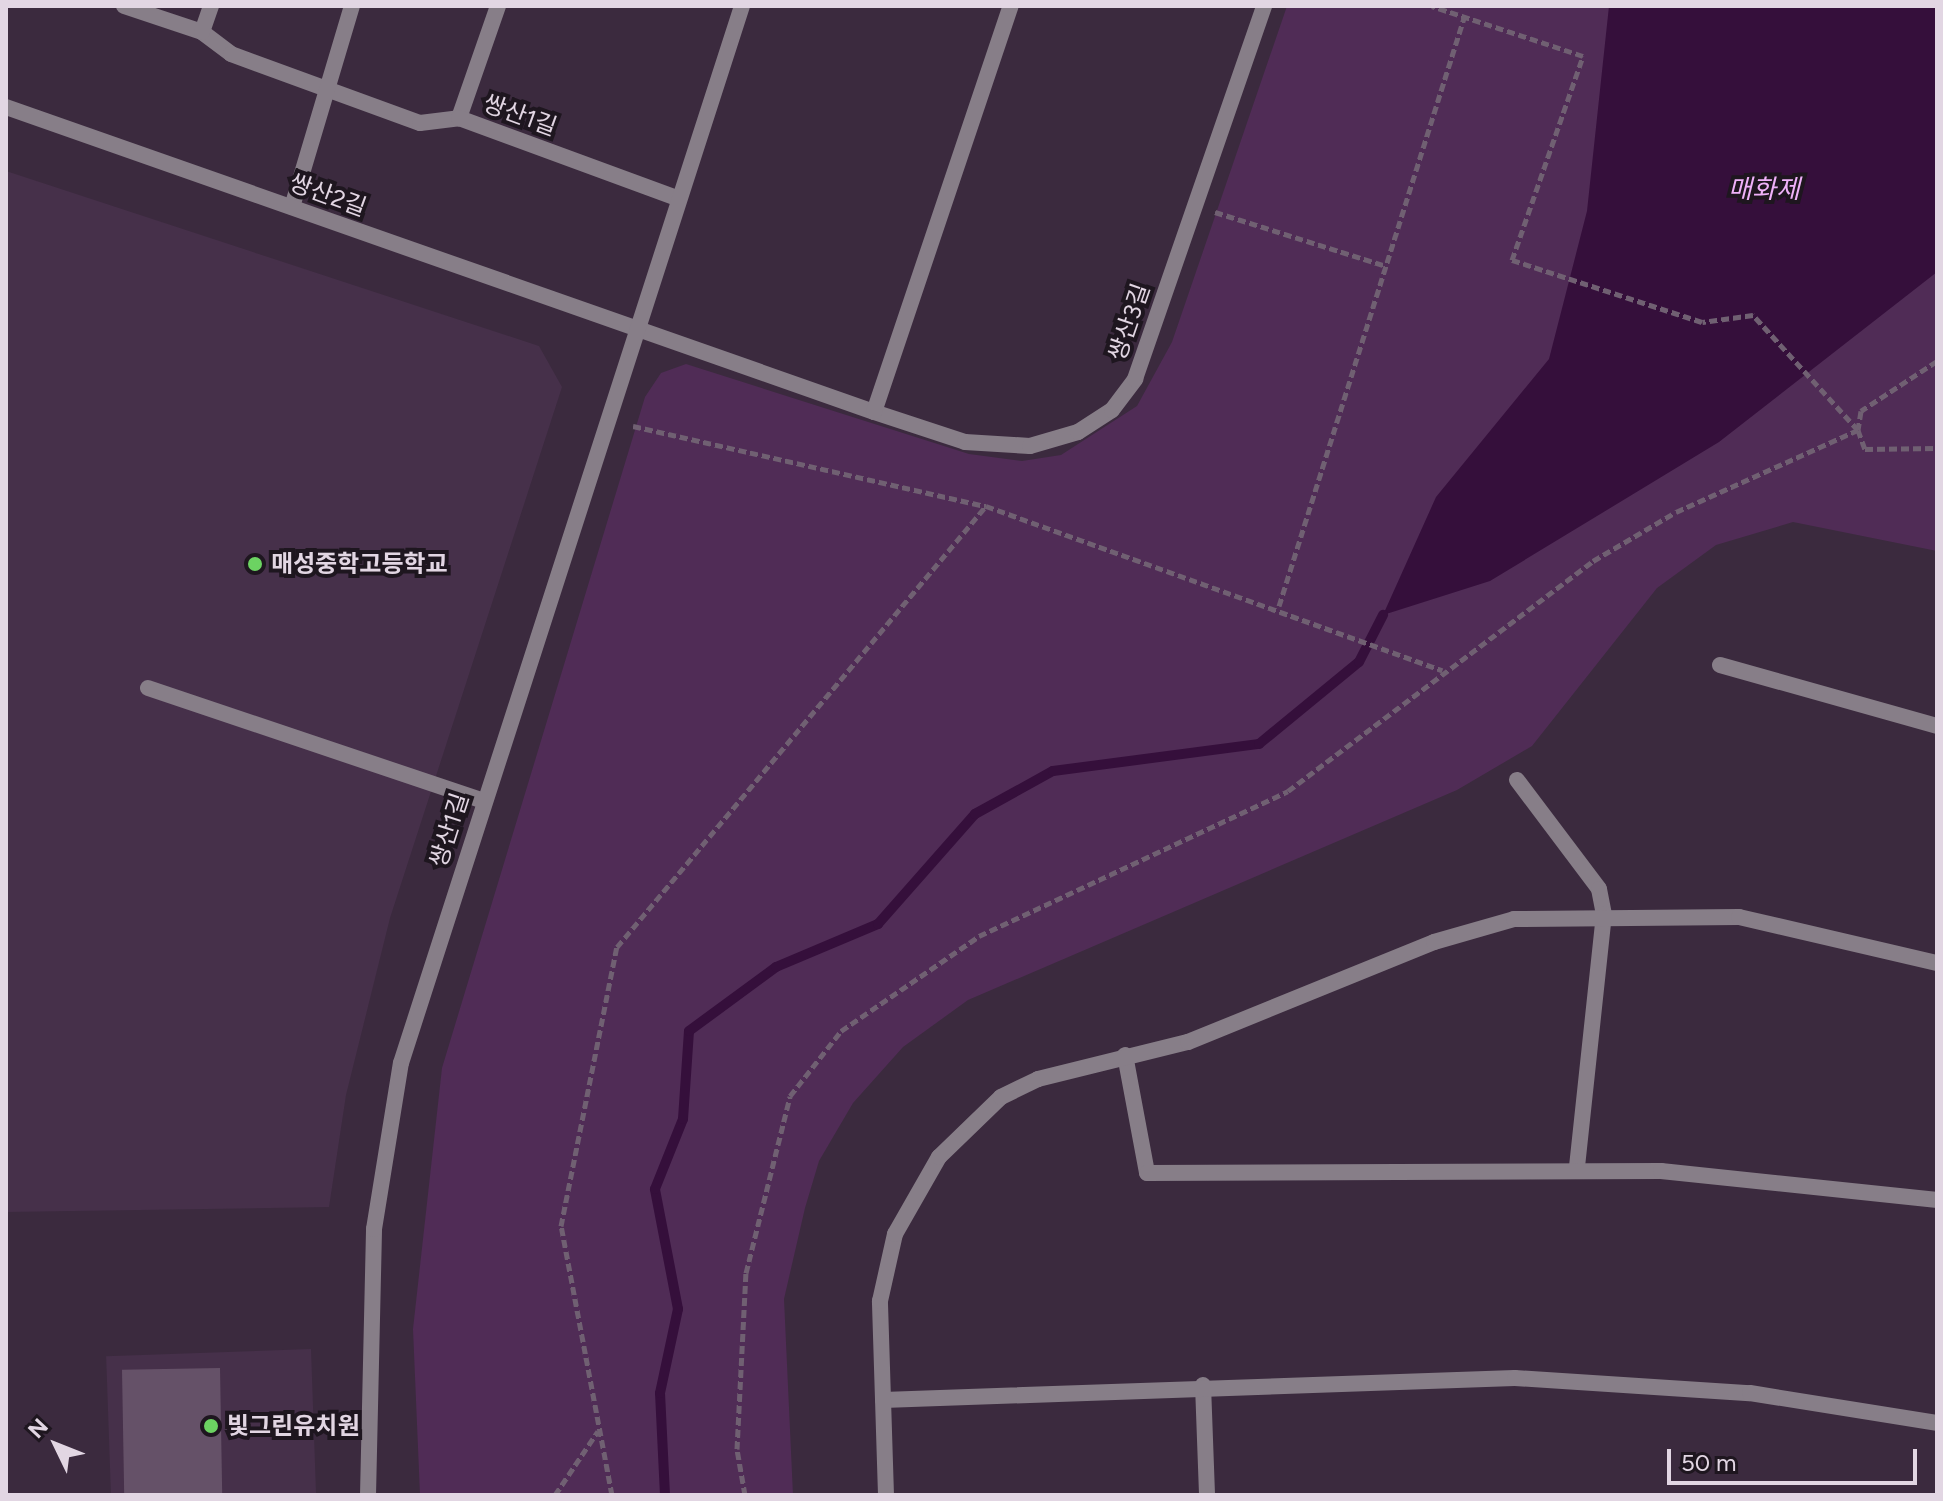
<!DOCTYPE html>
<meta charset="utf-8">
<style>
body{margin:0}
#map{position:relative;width:1943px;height:1501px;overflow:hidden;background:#3b2a3e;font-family:Figtree,"Noto Sans KR",sans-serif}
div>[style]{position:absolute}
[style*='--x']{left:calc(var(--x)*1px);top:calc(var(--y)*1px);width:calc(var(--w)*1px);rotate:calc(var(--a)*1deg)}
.built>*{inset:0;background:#46304a;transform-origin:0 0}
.green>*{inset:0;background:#502c56}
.water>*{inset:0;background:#350f3b}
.stream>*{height:10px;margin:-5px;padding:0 5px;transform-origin:5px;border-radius:5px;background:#350f3b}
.building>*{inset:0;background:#655168;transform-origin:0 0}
.path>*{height:5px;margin-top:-2.5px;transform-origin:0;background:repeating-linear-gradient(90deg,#706072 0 8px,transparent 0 12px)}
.service>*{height:16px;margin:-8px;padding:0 8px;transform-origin:8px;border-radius:8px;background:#877e88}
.pedestrian>*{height:16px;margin:-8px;padding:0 8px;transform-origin:8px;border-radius:8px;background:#877e88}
.minor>*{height:16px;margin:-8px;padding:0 8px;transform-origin:8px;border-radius:8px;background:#877e88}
.dots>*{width:22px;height:22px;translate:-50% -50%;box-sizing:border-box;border:4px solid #1e161f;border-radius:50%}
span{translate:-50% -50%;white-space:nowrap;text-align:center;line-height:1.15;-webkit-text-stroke:8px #1e161f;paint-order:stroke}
.street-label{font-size:24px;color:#e2d6e3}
.poi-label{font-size:24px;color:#e2d6e3;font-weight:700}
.left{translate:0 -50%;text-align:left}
.water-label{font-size:26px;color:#efb1f9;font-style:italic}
.frame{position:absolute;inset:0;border:8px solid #e2d6e3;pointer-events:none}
.north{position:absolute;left:16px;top:1405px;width:80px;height:80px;-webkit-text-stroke:6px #1e161f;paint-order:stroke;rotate:313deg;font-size:22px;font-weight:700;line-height:32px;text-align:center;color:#e2d6e3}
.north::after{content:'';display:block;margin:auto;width:28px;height:36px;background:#e2d6e3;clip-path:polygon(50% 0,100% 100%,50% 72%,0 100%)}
.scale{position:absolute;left:1667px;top:1449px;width:250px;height:36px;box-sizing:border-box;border:4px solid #e2d6e3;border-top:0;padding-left:10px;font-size:24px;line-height:28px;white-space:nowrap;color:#e2d6e3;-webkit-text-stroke:6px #1e161f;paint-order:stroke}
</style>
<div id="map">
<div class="built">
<i style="clip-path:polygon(6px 171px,539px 346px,562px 387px,390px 918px,346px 1095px,329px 1207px,6px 1212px)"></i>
<i style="left:311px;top:1349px;width:146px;height:205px;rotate:88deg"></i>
</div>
<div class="green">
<i style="clip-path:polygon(1287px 6px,1937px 6px,1937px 551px,1793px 522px,1716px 545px,1657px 588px,1532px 746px,1457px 790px,968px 1000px,903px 1047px,853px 1103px,819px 1161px,805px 1208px,784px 1299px,793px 1495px,420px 1495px,413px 1329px,442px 1068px,645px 397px,661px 373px,686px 364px,969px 454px,1022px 461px,1061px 455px,1137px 406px,1172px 342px)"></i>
</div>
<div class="water">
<i style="clip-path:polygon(1609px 6px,1937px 6px,1937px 272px,1719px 442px,1490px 581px,1383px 615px,1436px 497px,1549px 359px,1587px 211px)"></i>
</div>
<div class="stream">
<i style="--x:665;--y:1495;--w:102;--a:-92.8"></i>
<i style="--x:660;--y:1393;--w:86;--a:-77.9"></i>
<i style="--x:678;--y:1309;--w:122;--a:-100.9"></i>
<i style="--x:655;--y:1189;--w:75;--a:-68.2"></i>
<i style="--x:683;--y:1119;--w:88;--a:-86.1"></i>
<i style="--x:689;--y:1031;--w:108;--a:-36.3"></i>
<i style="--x:776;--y:967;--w:111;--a:-22.9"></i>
<i style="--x:878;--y:924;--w:147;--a:-48.6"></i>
<i style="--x:975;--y:814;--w:89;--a:-28.9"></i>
<i style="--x:1053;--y:771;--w:208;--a:-7.5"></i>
<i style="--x:1259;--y:744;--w:129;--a:-39.4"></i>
<i style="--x:1359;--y:662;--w:53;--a:-62.9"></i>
</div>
<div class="building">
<i style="left:220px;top:1368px;width:127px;height:98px;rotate:89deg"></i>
</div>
<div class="path">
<i style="--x:1215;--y:212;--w:179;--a:17.5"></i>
<i style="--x:1937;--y:361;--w:91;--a:146.7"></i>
<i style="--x:1861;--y:411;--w:19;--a:99"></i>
<i style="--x:1858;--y:430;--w:20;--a:70"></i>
<i style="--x:1865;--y:449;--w:72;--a:-0.8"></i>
<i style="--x:633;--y:426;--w:362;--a:12.8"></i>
<i style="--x:986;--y:506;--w:485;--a:19.8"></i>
<i style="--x:1279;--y:606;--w:616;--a:-72.54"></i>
<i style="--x:555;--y:1495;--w:77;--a:-56.1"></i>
<i style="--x:612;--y:1495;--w:274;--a:-100.7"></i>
<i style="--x:561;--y:1226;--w:285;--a:-78.7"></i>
<i style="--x:617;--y:947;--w:575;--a:-50.08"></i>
<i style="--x:745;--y:1495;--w:47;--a:-99.9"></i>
<i style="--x:737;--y:1449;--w:176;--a:-87.1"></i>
<i style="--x:746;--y:1273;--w:182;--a:-76"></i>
<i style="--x:790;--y:1096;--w:83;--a:-51.9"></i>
<i style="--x:841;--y:1031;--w:168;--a:-34.5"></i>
<i style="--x:979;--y:936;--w:341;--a:-25.1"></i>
<i style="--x:1288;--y:791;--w:382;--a:-37"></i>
<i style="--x:1593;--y:561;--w:96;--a:-30.6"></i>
<i style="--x:1676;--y:512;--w:200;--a:-24.3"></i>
<i style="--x:1858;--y:430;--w:156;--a:-132.4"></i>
<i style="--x:1753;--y:315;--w:51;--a:172.2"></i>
<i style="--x:1702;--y:322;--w:200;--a:-161.9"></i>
<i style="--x:1512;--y:260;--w:216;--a:-70.8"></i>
<i style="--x:1583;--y:56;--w:159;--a:-161.7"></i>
</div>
<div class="service">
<i style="--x:148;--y:688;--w:354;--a:18.6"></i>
</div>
<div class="pedestrian">
<i style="--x:202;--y:32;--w:36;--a:37"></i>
<i style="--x:231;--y:54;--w:201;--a:20.1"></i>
<i style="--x:420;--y:123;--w:39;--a:-7"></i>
<i style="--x:292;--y:207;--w:210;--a:-73.4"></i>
</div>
<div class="minor">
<i style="--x:124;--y:6;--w:82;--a:18.4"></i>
<i style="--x:202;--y:32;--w:28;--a:-71"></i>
<i style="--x:498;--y:6;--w:119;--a:109.2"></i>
<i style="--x:459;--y:118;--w:232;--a:20.2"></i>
<i style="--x:6;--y:107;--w:920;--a:19.36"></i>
<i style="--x:874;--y:412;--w:96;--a:18.2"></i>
<i style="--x:965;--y:442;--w:65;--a:3.5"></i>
<i style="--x:1030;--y:446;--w:50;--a:-16.3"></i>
<i style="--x:1078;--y:432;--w:40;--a:-32.9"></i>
<i style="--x:1112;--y:410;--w:39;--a:-53"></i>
<i style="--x:1135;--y:379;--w:395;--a:-70.9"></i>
<i style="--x:874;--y:412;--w:428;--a:-71.4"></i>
<i style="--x:1720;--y:665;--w:225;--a:15.7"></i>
<i style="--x:1517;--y:780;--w:136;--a:53"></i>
<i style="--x:1599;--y:889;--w:25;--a:79"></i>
<i style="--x:1604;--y:914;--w:255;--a:96.1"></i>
<i style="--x:1125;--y:1055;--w:120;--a:79.4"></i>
<i style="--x:1147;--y:1173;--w:514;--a:-0.22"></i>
<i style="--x:1661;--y:1171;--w:278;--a:6"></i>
<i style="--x:1203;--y:1385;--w:110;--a:87.9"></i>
<i style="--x:883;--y:1400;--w:632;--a:-1.99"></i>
<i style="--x:1515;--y:1378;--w:235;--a:3.7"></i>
<i style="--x:1750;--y:1393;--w:189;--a:9.1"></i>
<i style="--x:368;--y:1495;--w:266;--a:-88.7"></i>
<i style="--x:374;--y:1229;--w:168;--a:-80.8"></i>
<i style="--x:401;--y:1063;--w:1111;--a:-72.12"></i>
<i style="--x:886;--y:1495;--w:194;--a:-91.8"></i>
<i style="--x:880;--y:1301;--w:69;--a:-77.4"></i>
<i style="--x:895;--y:1234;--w:89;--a:-60.3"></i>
<i style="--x:939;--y:1157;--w:86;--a:-44.1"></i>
<i style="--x:1001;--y:1097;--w:41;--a:-25.9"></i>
<i style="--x:1038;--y:1079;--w:154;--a:-13.9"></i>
<i style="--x:1188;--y:1042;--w:266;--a:-22.1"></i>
<i style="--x:1434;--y:942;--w:83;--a:-16"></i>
<i style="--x:1514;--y:919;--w:225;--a:-0.5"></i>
<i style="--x:1739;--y:917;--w:203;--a:13.1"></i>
</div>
<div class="dots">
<i style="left:255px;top:564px;background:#6cd362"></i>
<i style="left:211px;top:1426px;background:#6cd362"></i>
</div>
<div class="street-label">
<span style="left:520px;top:115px;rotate:20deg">쌍산1길</span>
<span style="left:328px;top:195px;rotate:20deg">쌍산2길</span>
<span style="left:1129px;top:322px;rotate:-71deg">쌍산3길</span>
<span style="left:449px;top:830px;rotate:-72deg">쌍산1길</span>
</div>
<div class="poi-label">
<span class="left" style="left:271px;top:564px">매성중학고등학교</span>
<span class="left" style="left:227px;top:1426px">빛그린유치원</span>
</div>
<div class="water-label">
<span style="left:1764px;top:190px">매화제</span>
</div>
<div class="frame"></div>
<div class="north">N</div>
<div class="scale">50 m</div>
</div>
